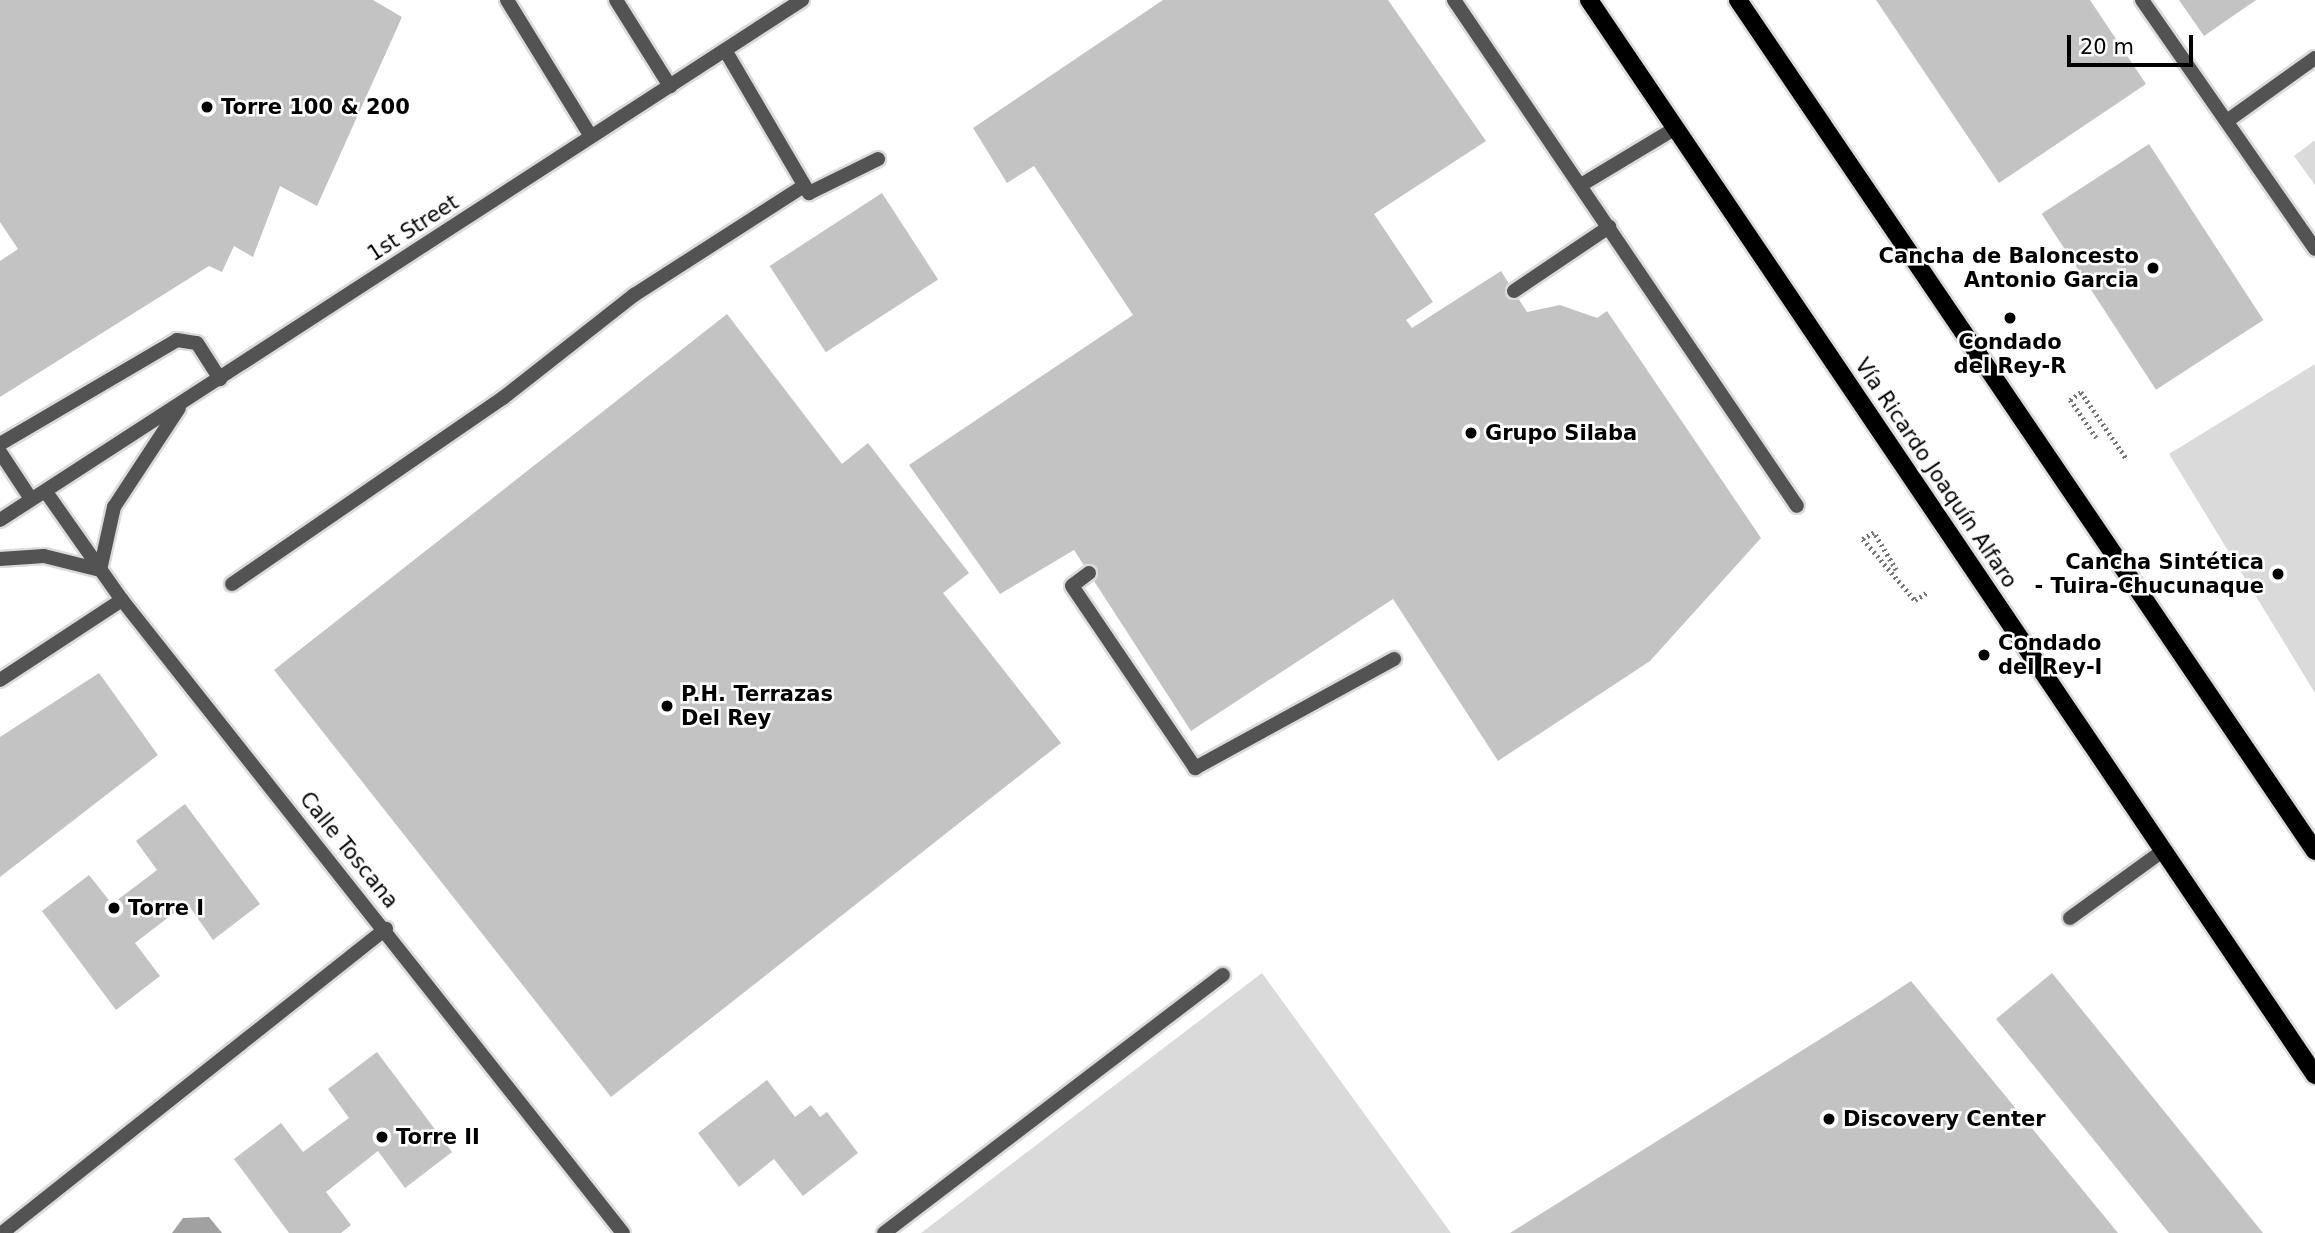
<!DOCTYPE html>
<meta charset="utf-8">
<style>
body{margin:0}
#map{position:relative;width:2315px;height:1233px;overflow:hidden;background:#fff;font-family:"DejaVu Sans",sans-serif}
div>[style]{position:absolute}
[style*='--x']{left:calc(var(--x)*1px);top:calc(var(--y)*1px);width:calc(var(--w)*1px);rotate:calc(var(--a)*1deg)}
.green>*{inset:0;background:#dadada}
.water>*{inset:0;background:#a1a1a1}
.building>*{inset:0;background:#c3c3c3;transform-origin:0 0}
.path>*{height:4.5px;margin-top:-2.25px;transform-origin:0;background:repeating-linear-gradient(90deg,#757575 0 2px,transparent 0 5.5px)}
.roads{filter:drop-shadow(2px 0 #dbdbdb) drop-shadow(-2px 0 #dbdbdb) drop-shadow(0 2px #dbdbdb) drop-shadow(0 -2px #dbdbdb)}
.service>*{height:14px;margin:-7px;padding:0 7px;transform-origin:7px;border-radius:7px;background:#535353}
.minor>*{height:14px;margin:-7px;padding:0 7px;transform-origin:7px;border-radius:7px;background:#535353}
.tertiary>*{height:14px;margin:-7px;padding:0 7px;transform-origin:7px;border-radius:7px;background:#535353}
.primary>*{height:18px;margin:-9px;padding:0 9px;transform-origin:9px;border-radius:9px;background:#000}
.dots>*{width:19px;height:19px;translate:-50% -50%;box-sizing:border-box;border:4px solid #fff;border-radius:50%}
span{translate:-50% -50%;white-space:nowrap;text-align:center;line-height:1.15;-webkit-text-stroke:5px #fff;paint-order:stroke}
.poi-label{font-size:21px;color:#000;font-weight:700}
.left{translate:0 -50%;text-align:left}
.right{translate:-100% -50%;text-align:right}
.street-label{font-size:21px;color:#000}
.scale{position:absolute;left:2067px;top:35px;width:126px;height:32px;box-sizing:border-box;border:4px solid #000;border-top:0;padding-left:9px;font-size:21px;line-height:24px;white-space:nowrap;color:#000;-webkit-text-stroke:5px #fff;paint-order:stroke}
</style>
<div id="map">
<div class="green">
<i style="clip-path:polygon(2315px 140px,2315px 185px,2294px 156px)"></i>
<i style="clip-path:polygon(2315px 364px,2315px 693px,2169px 454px)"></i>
<i style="clip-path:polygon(1262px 973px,1451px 1233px,921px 1233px)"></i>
</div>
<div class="water">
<i style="clip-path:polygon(209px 1217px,222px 1233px,172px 1233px,183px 1218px)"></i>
</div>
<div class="building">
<i style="clip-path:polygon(0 0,373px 0,402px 17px,317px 206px,280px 186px,253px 257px,234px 246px,222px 272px,209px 266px,0 397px,0 261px,18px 249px,0 222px)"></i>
<i style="clip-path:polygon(1163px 0,1388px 0,1486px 141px,1374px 214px,1433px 302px,1406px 320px,1412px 328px,1501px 271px,1527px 312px,1560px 305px,1597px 318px,1607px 311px,1761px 538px,1650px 661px,1498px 761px,1393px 599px,1191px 731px,1074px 550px,1000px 594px,909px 465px,1133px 315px,1034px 166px,1007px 183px,973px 128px)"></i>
<i style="clip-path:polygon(1876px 0,2090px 0,2146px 84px,1999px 183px)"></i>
<i style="clip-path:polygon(2179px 0,2256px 0,2204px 36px)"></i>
<i style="left:2149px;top:144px;width:210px;height:128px;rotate:57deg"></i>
<i style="left:882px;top:193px;width:103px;height:134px;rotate:57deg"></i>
<i style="clip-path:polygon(727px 314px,842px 464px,868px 443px,969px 573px,943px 593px,1061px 743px,611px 1097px,274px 670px)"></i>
<i style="clip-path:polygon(99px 673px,158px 755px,0 877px,0 737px)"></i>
<i style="clip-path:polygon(185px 804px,260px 904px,213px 940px,187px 903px,135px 943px,160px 976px,116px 1010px,42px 911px,89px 875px,112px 904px,157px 870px,136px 841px)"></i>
<i style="clip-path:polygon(2052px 973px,2263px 1233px,2169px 1233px,1996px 1019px)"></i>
<i style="clip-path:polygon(1911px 981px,2118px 1233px,1510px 1233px,1873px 1006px)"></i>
<i style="clip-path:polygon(377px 1052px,452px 1152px,405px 1188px,378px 1151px,326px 1192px,351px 1225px,341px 1233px,289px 1233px,234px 1159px,281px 1123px,303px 1152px,349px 1118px,328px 1089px)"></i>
<i style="clip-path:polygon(767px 1080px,795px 1117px,811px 1105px,820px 1117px,827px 1112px,858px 1153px,803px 1196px,774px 1159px,739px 1187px,698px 1133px)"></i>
</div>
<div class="path">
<i style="--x:2096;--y:438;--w:46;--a:-124.4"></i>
<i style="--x:2070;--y:400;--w:14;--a:-36"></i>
<i style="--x:2081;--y:392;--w:80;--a:55.7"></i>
<i style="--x:1896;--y:570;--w:43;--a:-120.7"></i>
<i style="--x:1874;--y:533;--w:13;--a:151"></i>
<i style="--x:1863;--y:539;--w:80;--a:49.6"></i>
<i style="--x:1915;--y:600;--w:15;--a:-32"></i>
</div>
<div class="roads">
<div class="service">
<i style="--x:1454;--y:0;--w:611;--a:55.87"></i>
<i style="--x:725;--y:50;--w:166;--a:59.6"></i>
<i style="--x:809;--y:193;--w:77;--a:-26.2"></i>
<i style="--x:1581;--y:185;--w:111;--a:-31"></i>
<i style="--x:1514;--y:291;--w:115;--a:-34"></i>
<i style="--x:0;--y:444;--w:205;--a:-30.4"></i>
<i style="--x:177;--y:340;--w:20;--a:9"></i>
<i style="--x:197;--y:343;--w:43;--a:57.4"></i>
<i style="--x:0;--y:452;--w:56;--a:56.6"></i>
<i style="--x:1089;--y:573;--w:21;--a:143"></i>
<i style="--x:1072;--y:586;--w:220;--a:55.9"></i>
<i style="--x:1195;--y:768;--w:227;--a:-28.7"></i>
<i style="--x:232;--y:584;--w:329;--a:-34.5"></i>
<i style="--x:503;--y:398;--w:167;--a:-38.2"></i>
<i style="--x:634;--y:295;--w:200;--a:-32.7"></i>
<i style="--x:0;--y:680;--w:146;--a:-33.3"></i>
<i style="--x:2070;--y:918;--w:116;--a:-35.9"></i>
</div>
<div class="minor">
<i style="--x:507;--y:0;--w:158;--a:58.4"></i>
<i style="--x:616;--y:0;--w:102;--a:57.9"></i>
<i style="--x:2142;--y:0;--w:303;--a:55.2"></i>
<i style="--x:2227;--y:121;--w:108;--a:-35.6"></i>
<i style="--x:46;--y:492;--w:132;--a:54.9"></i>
<i style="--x:122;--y:600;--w:807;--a:51.64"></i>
<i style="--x:2;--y:1233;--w:490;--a:-38.4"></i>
<i style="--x:884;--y:1233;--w:426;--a:-37.3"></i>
</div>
<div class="tertiary">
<i style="--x:0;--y:520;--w:956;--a:-32.96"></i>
<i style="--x:0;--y:559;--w:44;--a:-3.9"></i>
<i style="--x:44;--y:556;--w:58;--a:14"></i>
<i style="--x:100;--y:570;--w:65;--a:-77.5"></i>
<i style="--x:114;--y:507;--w:118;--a:-56.7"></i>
</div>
<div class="primary">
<i style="--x:1589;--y:0;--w:1297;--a:55.97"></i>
<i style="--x:1738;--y:0;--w:1028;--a:55.86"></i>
</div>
</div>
<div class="dots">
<i style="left:207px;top:107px;background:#000"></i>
<i style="left:2153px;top:268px;background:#000"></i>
<i style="left:2010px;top:318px;background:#000"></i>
<i style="left:1471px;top:433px;background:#000"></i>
<i style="left:2278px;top:574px;background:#000"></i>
<i style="left:1984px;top:655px;background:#000"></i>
<i style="left:667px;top:706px;background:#000"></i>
<i style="left:114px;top:908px;background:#000"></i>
<i style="left:1829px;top:1119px;background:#000"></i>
<i style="left:382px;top:1137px;background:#000"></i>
</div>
<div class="poi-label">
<span class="left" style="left:221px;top:107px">Torre 100 &amp; 200</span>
<span class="right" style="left:2139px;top:268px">Cancha de Baloncesto<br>Antonio Garcia</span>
<span style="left:2010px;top:354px">Condado<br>del Rey-R</span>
<span class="left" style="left:1485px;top:433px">Grupo Silaba</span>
<span class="right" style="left:2264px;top:574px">Cancha Sintética<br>- Tuira-Chucunaque</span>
<span class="left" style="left:1998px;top:655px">Condado<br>del Rey-I</span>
<span class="left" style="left:681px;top:706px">P.H. Terrazas<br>Del Rey</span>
<span class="left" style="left:128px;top:908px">Torre I</span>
<span class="left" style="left:1843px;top:1119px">Discovery Center</span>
<span class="left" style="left:396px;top:1137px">Torre II</span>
</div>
<div class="street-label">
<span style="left:413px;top:228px;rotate:-33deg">1st Street</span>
<span style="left:1936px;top:473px;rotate:56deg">Vía Ricardo Joaquín Alfaro</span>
<span style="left:349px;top:850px;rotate:51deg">Calle Toscana</span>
</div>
<div class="scale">20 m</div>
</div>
